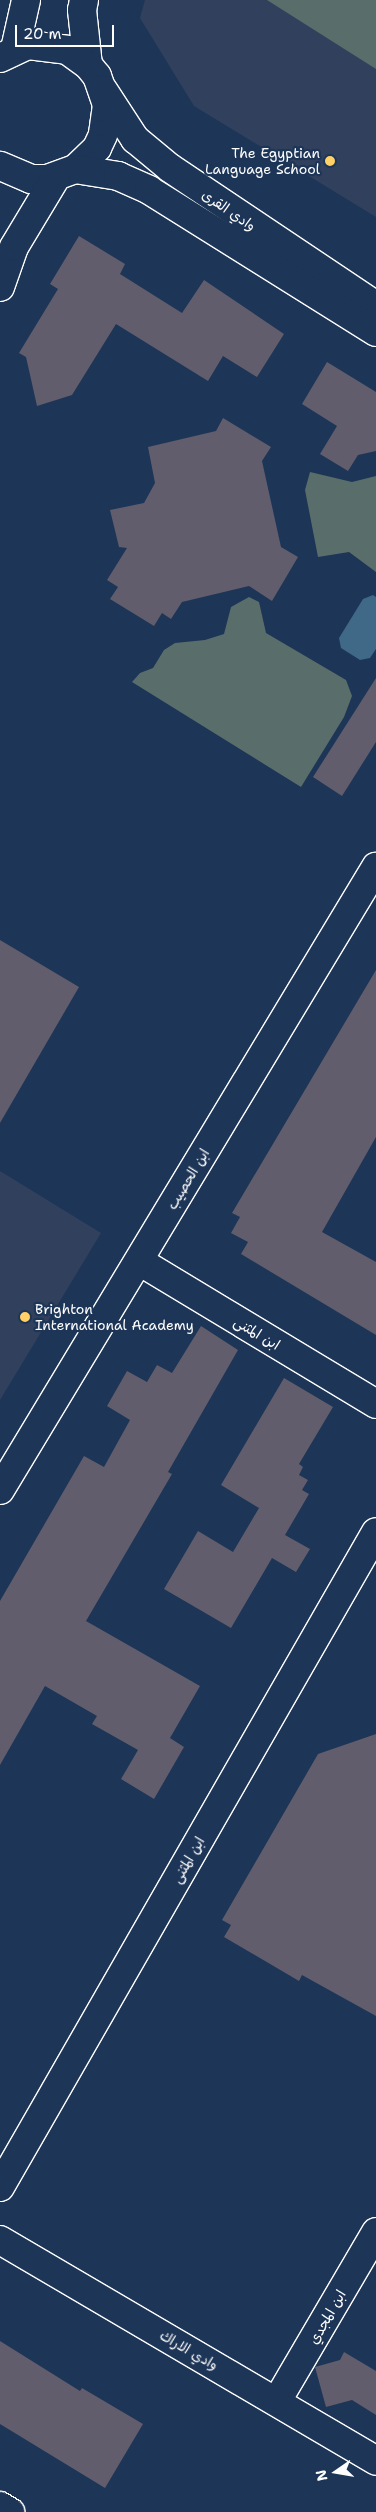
<!DOCTYPE html>
<meta charset="utf-8">
<style>
body{margin:0}
#map{position:relative;width:376px;height:2512px;overflow:hidden;background:#1d3557;font-family:"Shantell Sans","Playpen Sans Arabic",sans-serif}
div>[style]{position:absolute}
[style*='--x']{left:calc(var(--x)*1px);top:calc(var(--y)*1px);width:calc(var(--w)*1px);rotate:calc(var(--a)*1deg)}
.built>*{inset:0;background:#31415d}
.green>*{inset:0;background:#596e6a}
.water>*{inset:0;background:#3f6986}
.building>*{inset:0;background:#615d6c}
.roads{filter:drop-shadow(1px 0 #fff) drop-shadow(-1px 0 #fff) drop-shadow(0 1px #fff) drop-shadow(0 -1px #fff)}
.minor>*{height:28px;margin:-14px;padding:0 14px;transform-origin:14px;border-radius:14px;background:#1d3557}
.dots>*{width:14px;height:14px;translate:-50% -50%;box-sizing:border-box;border:2px solid #1d3557;border-radius:50%}
span{translate:-50% -50%;white-space:nowrap;text-align:center;line-height:1.15;-webkit-text-stroke:4.5px #1d3557;paint-order:stroke}
.poi-label{font-size:14px;color:#fff}
.right{translate:-100% -50%;text-align:right}
.left{translate:0 -50%;text-align:left}
.street-label{font-size:14px;color:#fff}
.north{position:absolute;left:311px;top:2447px;width:50px;height:50px;-webkit-text-stroke:4px #1d3557;paint-order:stroke;rotate:257deg;font-size:14px;font-weight:700;line-height:20px;text-align:center;color:#fff}
.north::after{content:'';display:block;margin:auto;width:18px;height:22px;background:#fff;clip-path:polygon(50% 0,100% 100%,50% 72%,0 100%)}
.scale{position:absolute;left:15px;top:25px;width:99px;height:22px;box-sizing:border-box;border:2px solid #fff;border-top:0;padding-left:6px;font-size:15px;line-height:18px;white-space:nowrap;color:#fff;-webkit-text-stroke:4px #1d3557;paint-order:stroke}
</style>
<div id="map">
<div class="built">
<i style="clip-path:polygon(145px 0,376px 0,376px 217px,194px 106px,140px 18px)"></i>
<i style="clip-path:polygon(0 1171px,101px 1233px,0 1400px)"></i>
</div>
<div class="green">
<i style="clip-path:polygon(267px 0,376px 0,376px 69px)"></i>
<i style="clip-path:polygon(310px 472px,352px 482px,376px 476px,376px 572px,349px 552px,318px 557px,305px 490px)"></i>
<i style="clip-path:polygon(249px 597px,259px 602px,266px 633px,346px 680px,352px 696px,344px 717px,301px 787px,132px 682px,140px 673px,153px 668px,164px 650px,175px 643px,205px 640px,224px 634px,231px 607px)"></i>
</div>
<div class="water">
<i style="clip-path:polygon(373px 595px,376px 597px,376px 649px,370px 658px,360px 660px,341px 648px,339px 638px,363px 599px)"></i>
</div>
<div class="building">
<i style="clip-path:polygon(79px 236px,125px 264px,120px 274px,182px 313px,204px 280px,284px 334px,257px 377px,223px 356px,208px 381px,116px 324px,72px 395px,37px 406px,26px 357px,19px 353px,58px 289px,50px 284px)"></i>
<i style="clip-path:polygon(327px 362px,376px 392px,376px 451px,358px 455px,348px 471px,320px 454px,337px 426px,302px 404px)"></i>
<i style="clip-path:polygon(223px 418px,271px 447px,262px 461px,281px 547px,298px 557px,272px 601px,249px 586px,182px 602px,171px 619px,162px 613px,154px 626px,110px 599px,118px 587px,107px 580px,127px 548px,119px 547px,110px 510px,144px 503px,155px 483px,148px 447px,216px 431px)"></i>
<i style="clip-path:polygon(376px 678px,376px 742px,342px 796px,313px 777px)"></i>
<i style="clip-path:polygon(0 940px,79px 987px,0 1123px)"></i>
<i style="clip-path:polygon(376px 970px,376px 1137px,322px 1232px,376px 1262px,376px 1335px,241px 1254px,248px 1242px,231px 1233px,240px 1217px,232px 1213px)"></i>
<i style="clip-path:polygon(201px 1326px,238px 1350px,168px 1472px,172px 1474px,86px 1621px,200px 1686px,170px 1738px,184px 1747px,154px 1799px,121px 1779px,138px 1750px,92px 1724px,97px 1716px,45px 1686px,0 1765px,0 1601px,84px 1456px,104px 1467px,130px 1420px,107px 1406px,127px 1371px,147px 1382px,157px 1365px,172px 1373px)"></i>
<i style="clip-path:polygon(284px 1378px,333px 1407px,299px 1464px,303px 1467px,299px 1475px,308px 1480px,302px 1490px,309px 1494px,285px 1535px,310px 1549px,296px 1572px,272px 1558px,231px 1628px,164px 1589px,198px 1531px,233px 1552px,259px 1508px,221px 1485px)"></i>
<i style="clip-path:polygon(376px 1734px,376px 2016px,302px 1975px,299px 1981px,224px 1937px,231px 1925px,222px 1920px,318px 1754px)"></i>
<i style="clip-path:polygon(0 2341px,80px 2391px,82px 2388px,143px 2424px,105px 2488px,0 2424px)"></i>
<i style="clip-path:polygon(344px 2352px,376px 2371px,376px 2415px,352px 2400px,326px 2407px,315px 2367px,340px 2360px)"></i>
</div>
<div class="roads">
<div class="minor">
<i style="--x:84;--y:0;--w:10;--a:101"></i>
<i style="--x:82;--y:10;--w:55;--a:83.8"></i>
<i style="--x:15;--y:49;--w:50;--a:-77.3"></i>
<i style="--x:0;--y:58;--w:31;--a:-25"></i>
<i style="--x:28;--y:45;--w:39;--a:7"></i>
<i style="--x:67;--y:50;--w:26;--a:36"></i>
<i style="--x:88;--y:65;--w:14;--a:51"></i>
<i style="--x:97;--y:76;--w:31;--a:71"></i>
<i style="--x:107;--y:105;--w:30;--a:98"></i>
<i style="--x:103;--y:135;--w:14;--a:115"></i>
<i style="--x:97;--y:148;--w:30;--a:136"></i>
<i style="--x:75;--y:169;--w:30;--a:160"></i>
<i style="--x:47;--y:179;--w:16;--a:180"></i>
<i style="--x:31;--y:179;--w:34;--a:-157"></i>
<i style="--x:103;--y:90;--w:59;--a:56.9"></i>
<i style="--x:135;--y:139;--w:45;--a:39.6"></i>
<i style="--x:170;--y:168;--w:248;--a:33.8"></i>
<i style="--x:75;--y:169;--w:44;--a:9.2"></i>
<i style="--x:118;--y:176;--w:34;--a:24"></i>
<i style="--x:149;--y:190;--w:268;--a:32"></i>
<i style="--x:0;--y:287;--w:42;--a:-70.7"></i>
<i style="--x:14;--y:247;--w:82;--a:-59"></i>
<i style="--x:139;--y:1261;--w:277;--a:31.1"></i>
<i style="--x:0;--y:1490;--w:728;--a:-58.89"></i>
<i style="--x:0;--y:2187;--w:755;--a:-60.14"></i>
<i style="--x:0;--y:2240;--w:436;--a:30.4"></i>
<i style="--x:277;--y:2401;--w:196;--a:-59.6"></i>
<i style="--x:0;--y:2506;--w:12;--a:31"></i>
</div>
</div>
<div class="dots">
<i style="left:330px;top:161px;background:#ffd166"></i>
<i style="left:25px;top:1317px;background:#ffd166"></i>
</div>
<div class="poi-label">
<span class="right" style="left:320px;top:161px">The Egyptian<br>Language School</span>
<span class="left" style="left:35px;top:1317px">Brighton<br>International Academy</span>
</div>
<div class="street-label">
<span style="left:229px;top:210px;rotate:34deg">وادي القرى</span>
<span style="left:188px;top:1179px;rotate:-59deg">ابن الحصيب</span>
<span style="left:257px;top:1333px;rotate:31deg">ابن المثنى</span>
<span style="left:188px;top:1860px;rotate:-60deg">ابن المثنى</span>
<span style="left:327px;top:2317px;rotate:-60deg">ابن المجدي</span>
<span style="left:189px;top:2350px;rotate:30deg">وادي الاراك</span>
</div>
<div class="north">N</div>
<div class="scale">20 m</div>
</div>
